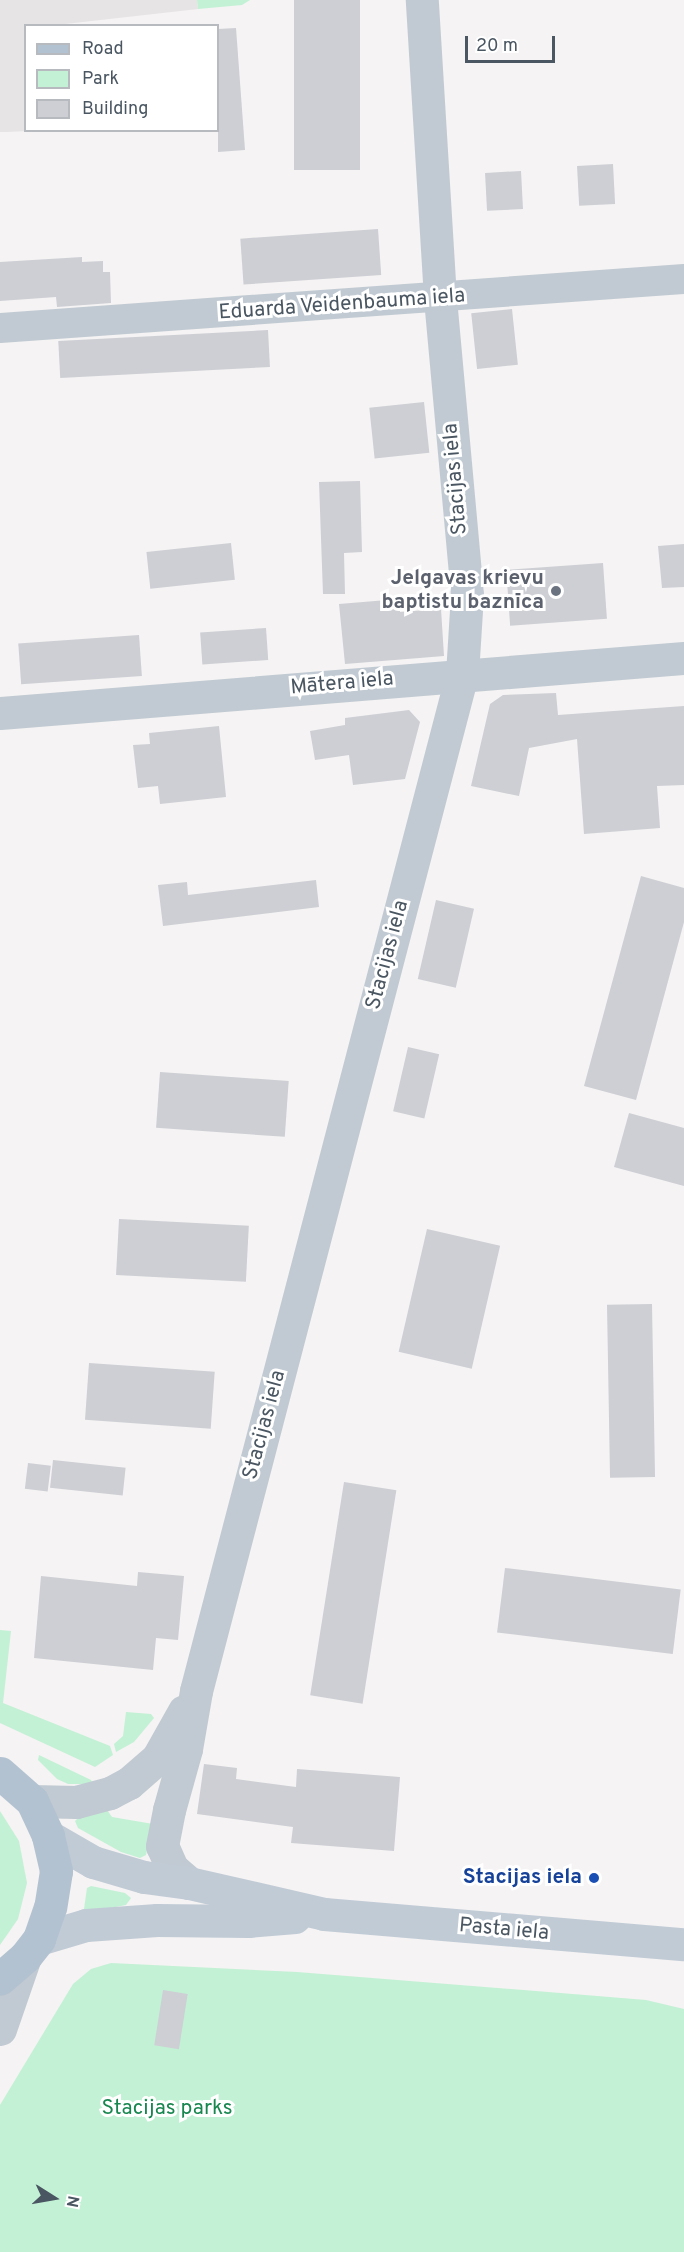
<!DOCTYPE html>
<meta charset="utf-8">
<style>
body{margin:0}
#map{position:relative;width:684px;height:2252px;overflow:hidden;background:#f5f3f3;font-family:Overpass,sans-serif}
div>[style]{position:absolute}
[style*='--x']{left:calc(var(--x)*1px);top:calc(var(--y)*1px);width:calc(var(--w)*1px);rotate:calc(var(--a)*1deg)}
.education>*{inset:0;background:#e6e4e5}
.green>*{inset:0;background:#c3f1d5}
.building>*{inset:0;background:#cdcfd5;transform-origin:0 0}
.minor>*{height:30px;margin:-15px;padding:0 15px;transform-origin:15px;border-radius:15px;background:#c1cad2}
.tertiary>*{height:33px;margin:-16.5px;padding:0 16.5px;transform-origin:16.5px;border-radius:16.5px;background:#c1cad2}
.secondary>*{height:33px;margin:-16.5px;padding:0 16.5px;transform-origin:16.5px;border-radius:16.5px;background:#c1cbd6}
.primary>*{height:33px;margin:-16.5px;padding:0 16.5px;transform-origin:16.5px;border-radius:16.5px;background:#b3c2d1}
.dots>*{width:16px;height:16px;translate:-50% -50%;box-sizing:border-box;border:3px solid #fff;border-radius:50%}
span{translate:-50% -50%;white-space:nowrap;text-align:center;line-height:1.15;-webkit-text-stroke:6px #fff;paint-order:stroke}
.street-label{font-size:21px;color:#4a5661}
.worship-label{font-size:21px;color:#5b616d;font-weight:700}
.right{translate:-100% -50%;text-align:right}
.transit-label{font-size:21px;color:#164399;font-weight:700}
.park-label{font-size:21px;color:#17864f}
.legend{position:absolute;left:24px;top:24px;width:195px;height:108px;box-sizing:border-box;background:#fff;border:2px solid #b7bbc0;margin:0;padding:8px 10px;list-style:none;font-size:18px;color:#4a5661}
.legend li{display:flex;align-items:center;gap:12px;height:30px}
.legend b{width:30px;border:2px solid #b7bbc0}
.north{position:absolute;left:24px;top:2168px;width:60px;height:60px;-webkit-text-stroke:4px #fff;paint-order:stroke;rotate:101deg;font-size:16px;font-weight:700;line-height:24px;text-align:center;color:#4a5661}
.north::after{content:'';display:block;margin:auto;width:21px;height:27px;background:#4a5661;clip-path:polygon(50% 0,100% 100%,50% 72%,0 100%)}
.scale{position:absolute;left:465px;top:36px;width:90px;height:27px;box-sizing:border-box;border:3px solid #4a5661;border-top:0;padding-left:8px;font-size:18px;line-height:21px;white-space:nowrap;color:#4a5661;-webkit-text-stroke:4px #fff;paint-order:stroke}
</style>
<div id="map">
<div class="education">
<i style="clip-path:polygon(0 0,197px 0,198px 9px,56px 25px,26px 26px,26px 130px,29px 131px,6px 132px,0 132px)"></i>
</div>
<div class="green">
<i style="clip-path:polygon(197px 0,250px 0,242px 5px,198px 9px)"></i>
<i style="clip-path:polygon(0 1630px,11px 1631px,3px 1703px,110px 1746px,113px 1755px,95px 1767px,0 1723px)"></i>
<i style="clip-path:polygon(126px 1712px,151px 1714px,154px 1718px,134px 1742px,116px 1752px,114px 1744px,123px 1736px)"></i>
<i style="clip-path:polygon(39px 1755px,91px 1780px,93px 1784px,68px 1784px,57px 1779px,38px 1760px)"></i>
<i style="clip-path:polygon(105px 1807px,112px 1817px,153px 1824px,146px 1855px,140px 1858px,121px 1852px,78px 1828px,75px 1821px,82px 1814px)"></i>
<i style="clip-path:polygon(0 1811px,19px 1841px,27px 1883px,18px 1919px,0 1945px)"></i>
<i style="clip-path:polygon(91px 1886px,125px 1893px,131px 1898px,126px 1905px,90px 1912px,84px 1909px,87px 1888px)"></i>
<i style="clip-path:polygon(111px 1963px,297px 1972px,585px 1995px,646px 2000px,684px 2009px,684px 2252px,0 2252px,0 2105px,73px 1984px,91px 1969px)"></i>
</div>
<div class="building">
<i style="left:294px;top:0;width:66px;height:170px"></i>
<i style="clip-path:polygon(236px 28px,245px 150px,218px 152px,218px 29px)"></i>
<i style="left:613px;top:164px;width:40px;height:36px;rotate:87deg"></i>
<i style="left:521px;top:171px;width:38px;height:36px;rotate:87deg"></i>
<i style="left:378px;top:229px;width:46px;height:138px;rotate:86deg"></i>
<i style="clip-path:polygon(82px 257px,82px 262px,103px 261px,103px 272px,110px 272px,111px 303px,57px 307px,56px 297px,0 301px,0 262px)"></i>
<i style="left:512px;top:309px;width:56px;height:41px;rotate:84deg"></i>
<i style="left:268px;top:330px;width:37px;height:210px;rotate:87deg"></i>
<i style="left:424px;top:402px;width:51px;height:55px;rotate:84deg"></i>
<i style="clip-path:polygon(360px 481px,362px 552px,344px 553px,345px 594px,323px 594px,319px 482px)"></i>
<i style="left:231px;top:543px;width:37px;height:85px;rotate:84deg"></i>
<i style="clip-path:polygon(684px 544px,684px 587px,662px 588px,658px 546px)"></i>
<i style="left:603px;top:563px;width:56px;height:97px;rotate:86deg"></i>
<i style="clip-path:polygon(399px 599px,400px 612px,441px 609px,444px 656px,345px 664px,339px 604px)"></i>
<i style="left:266px;top:628px;width:32px;height:66px;rotate:86deg"></i>
<i style="left:139px;top:635px;width:41px;height:121px;rotate:86deg"></i>
<i style="clip-path:polygon(556px 693px,558px 715px,684px 706px,684px 785px,657px 786px,660px 828px,584px 834px,577px 739px,529px 748px,519px 796px,471px 786px,490px 704px,503px 695px)"></i>
<i style="clip-path:polygon(409px 710px,420px 722px,405px 779px,353px 785px,349px 755px,315px 760px,310px 731px,345px 725px,345px 718px)"></i>
<i style="clip-path:polygon(219px 726px,226px 797px,160px 804px,158px 786px,138px 788px,133px 745px,150px 744px,149px 733px)"></i>
<i style="clip-path:polygon(641px 876px,684px 888px,684px 922px,636px 1100px,584px 1086px)"></i>
<i style="clip-path:polygon(316px 880px,319px 907px,163px 926px,158px 885px,187px 882px,188px 895px)"></i>
<i style="left:436px;top:900px;width:39px;height:81px;rotate:13deg"></i>
<i style="left:408px;top:1047px;width:32px;height:66px;rotate:13deg"></i>
<i style="left:160px;top:1072px;width:129px;height:56px;rotate:4deg"></i>
<i style="clip-path:polygon(629px 1113px,684px 1128px,684px 1186px,614px 1167px)"></i>
<i style="left:119px;top:1219px;width:130px;height:56px;rotate:3deg"></i>
<i style="left:427px;top:1229px;width:75px;height:126px;rotate:13deg"></i>
<i style="left:652px;top:1304px;width:173px;height:45px;rotate:89deg"></i>
<i style="left:89px;top:1363px;width:126px;height:57px;rotate:4deg"></i>
<i style="left:53px;top:1460px;width:73px;height:28px;rotate:6deg"></i>
<i style="left:28px;top:1463px;width:23px;height:26px;rotate:7deg"></i>
<i style="left:344px;top:1482px;width:53px;height:216px;rotate:9deg"></i>
<i style="left:505px;top:1568px;width:177px;height:65px;rotate:7deg"></i>
<i style="clip-path:polygon(138px 1572px,184px 1576px,178px 1640px,156px 1638px,153px 1670px,34px 1658px,41px 1576px,137px 1586px)"></i>
<i style="clip-path:polygon(204px 1764px,237px 1768px,236px 1779px,296px 1787px,297px 1769px,400px 1777px,394px 1851px,291px 1843px,293px 1827px,197px 1814px)"></i>
<i style="left:163px;top:1990px;width:25px;height:56px;rotate:9deg"></i>
</div>
<div class="minor">
<i style="--x:0;--y:328;--w:686;--a:-4.1"></i>
</div>
<div class="tertiary">
<i style="--x:0;--y:713;--w:686;--a:-4.6"></i>
<i style="--x:32;--y:1801;--w:44;--a:1.3"></i>
<i style="--x:76;--y:1802;--w:35;--a:-15"></i>
<i style="--x:110;--y:1793;--w:21;--a:-28"></i>
<i style="--x:129;--y:1783;--w:37;--a:-41"></i>
<i style="--x:157;--y:1759;--w:55;--a:-60.6"></i>
<i style="--x:189;--y:1883;--w:23;--a:-139"></i>
<i style="--x:172;--y:1868;--w:24;--a:-114"></i>
<i style="--x:162;--y:1846;--w:37;--a:-79"></i>
<i style="--x:169;--y:1810;--w:63;--a:-74.4"></i>
<i style="--x:186;--y:1749;--w:59;--a:-80.2"></i>
<i style="--x:196;--y:1691;--w:1051;--a:-75.34"></i>
<i style="--x:462;--y:674;--w:79;--a:-86.4"></i>
<i style="--x:467;--y:595;--w:298;--a:-95.2"></i>
<i style="--x:440;--y:298;--w:299;--a:-93.5"></i>
<i style="--x:0;--y:2029;--w:76;--a:-70.9"></i>
</div>
<div class="secondary">
<i style="--x:48;--y:1836;--w:52;--a:30"></i>
<i style="--x:93;--y:1862;--w:53;--a:16.4"></i>
<i style="--x:144;--y:1877;--w:45;--a:7.6"></i>
<i style="--x:189;--y:1883;--w:139;--a:12.9"></i>
<i style="--x:324;--y:1914;--w:361;--a:4.8"></i>
<i style="--x:39;--y:1939;--w:49;--a:-16.6"></i>
<i style="--x:86;--y:1925;--w:71;--a:-4"></i>
<i style="--x:157;--y:1920;--w:91;--a:0.6"></i>
<i style="--x:248;--y:1921;--w:47;--a:-4.9"></i>
</div>
<div class="primary">
<i style="--x:0;--y:1773;--w:43;--a:41.2"></i>
<i style="--x:32;--y:1801;--w:38;--a:65"></i>
<i style="--x:48;--y:1836;--w:36;--a:77"></i>
<i style="--x:56;--y:1871;--w:36;--a:99"></i>
<i style="--x:50;--y:1907;--w:34;--a:109"></i>
<i style="--x:39;--y:1939;--w:23;--a:128"></i>
<i style="--x:25;--y:1957;--w:33;--a:139"></i>
</div>
<div class="dots">
<i style="left:556px;top:591px;background:#6b7280"></i>
<i style="left:594px;top:1878px;background:#1a4fb4"></i>
</div>
<div class="street-label">
<span style="left:342px;top:305px;rotate:-4deg">Eduarda Veidenbauma iela</span>
<span style="left:456px;top:479px;rotate:-95deg">Stacijas iela</span>
<span style="left:342px;top:684px;rotate:-5deg">Mātera iela</span>
<span style="left:388px;top:955px;rotate:-75deg">Stacijas iela</span>
<span style="left:265px;top:1425px;rotate:-75deg">Stacijas iela</span>
<span style="left:504px;top:1930px;rotate:5deg">Pasta iela</span>
</div>
<div class="worship-label">
<span class="right" style="left:544px;top:591px">Jelgavas krievu<br>baptistu baznīca</span>
</div>
<div class="transit-label">
<span class="right" style="left:582px;top:1878px">Stacijas iela</span>
</div>
<div class="park-label">
<span style="left:167px;top:2109px">Stacijas parks</span>
</div>
<ul class="legend">
<li><b style="height:8px;background:#b3c2d1"></b>Road</li>
<li><b style="height:16px;background:#c3f1d5"></b>Park</li>
<li><b style="height:16px;background:#cdcfd5"></b>Building</li>
</ul>
<div class="north">N</div>
<div class="scale">20 m</div>
</div>
